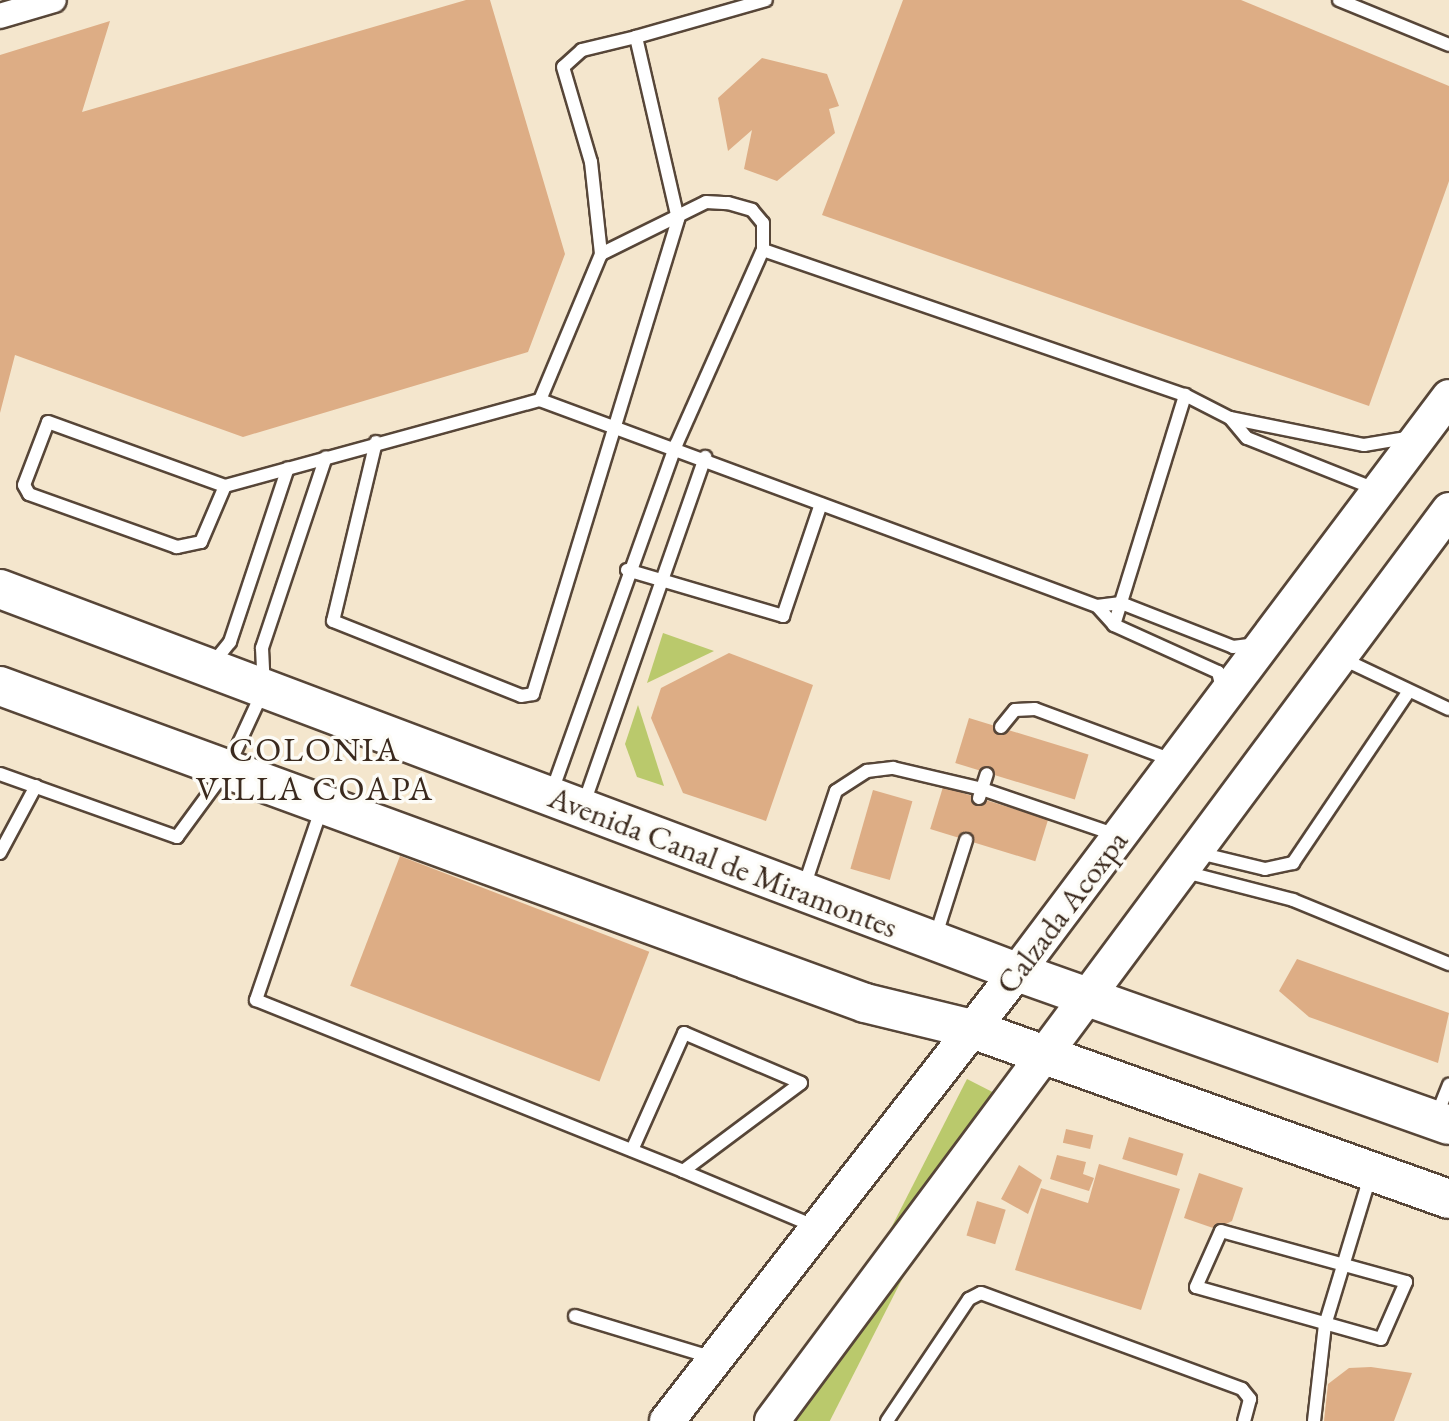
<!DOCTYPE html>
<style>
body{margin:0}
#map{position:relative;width:1449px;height:1421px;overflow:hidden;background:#f4e6cd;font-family:"EB Garamond",serif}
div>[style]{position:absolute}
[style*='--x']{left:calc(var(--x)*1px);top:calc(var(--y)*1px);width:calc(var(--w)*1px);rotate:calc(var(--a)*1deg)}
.green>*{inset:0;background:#bac96c;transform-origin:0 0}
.building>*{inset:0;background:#ddad85;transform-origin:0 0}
.roads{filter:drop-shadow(2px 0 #574638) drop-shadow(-2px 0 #574638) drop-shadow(0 2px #574638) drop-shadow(0 -2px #574638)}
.lane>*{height:12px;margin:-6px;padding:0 6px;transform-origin:6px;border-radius:6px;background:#fff}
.street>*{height:24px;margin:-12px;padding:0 12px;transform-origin:12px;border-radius:12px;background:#fff}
.secondary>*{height:34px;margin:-17px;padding:0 17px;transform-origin:17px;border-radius:17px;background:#fff}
.primary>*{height:38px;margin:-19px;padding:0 19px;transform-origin:19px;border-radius:19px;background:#fff}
span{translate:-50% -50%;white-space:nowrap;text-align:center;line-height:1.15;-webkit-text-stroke:7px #fdfcf7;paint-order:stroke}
.street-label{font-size:32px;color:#3b2a1e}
.neighbourhood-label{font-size:34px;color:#3b2a1e;letter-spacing:2px}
</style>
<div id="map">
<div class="green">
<i style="clip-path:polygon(663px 633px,714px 651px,647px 683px)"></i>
<i style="clip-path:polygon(638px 705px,664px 786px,637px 777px,625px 744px)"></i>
<i style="left:967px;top:1079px;width:33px;height:430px;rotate:27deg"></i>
</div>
<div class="building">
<i style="clip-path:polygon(466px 0,490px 0,565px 254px,528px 352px,243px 437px,15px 355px,0 413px,0 55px,110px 21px,82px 112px)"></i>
<i style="clip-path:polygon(903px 0,1241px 0,1449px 86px,1449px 181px,1369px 406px,822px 215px)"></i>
<i style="clip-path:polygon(762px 58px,827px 74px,839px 106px,829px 109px,835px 133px,777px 181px,744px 169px,752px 130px,728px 151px,718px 98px)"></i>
<i style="clip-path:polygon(729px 653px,813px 685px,766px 821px,683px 793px,651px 718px,661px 688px)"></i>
<i style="left:969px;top:718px;width:125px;height:47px;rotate:17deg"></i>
<i style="left:943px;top:787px;width:110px;height:44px;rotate:17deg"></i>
<i style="left:873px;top:790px;width:41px;height:82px;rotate:16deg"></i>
<i style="left:400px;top:856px;width:267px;height:139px;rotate:21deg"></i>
<i style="clip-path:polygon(1297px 959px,1449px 1013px,1438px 1063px,1309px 1017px,1279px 991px)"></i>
<i style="left:1066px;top:1129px;width:28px;height:14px;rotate:13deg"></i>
<i style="left:1129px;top:1137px;width:57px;height:23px;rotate:17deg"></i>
<i style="clip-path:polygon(1057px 1155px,1086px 1162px,1083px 1174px,1094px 1178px,1089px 1191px,1050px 1179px)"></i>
<i style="clip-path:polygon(1099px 1164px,1180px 1189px,1141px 1310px,1015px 1270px,1041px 1188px,1088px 1203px)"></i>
<i style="clip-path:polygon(1019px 1165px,1042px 1180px,1028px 1214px,1001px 1199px)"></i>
<i style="clip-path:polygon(1199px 1173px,1243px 1188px,1232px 1221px,1216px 1229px,1184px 1218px)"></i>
<i style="left:977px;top:1201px;width:30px;height:36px;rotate:17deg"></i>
<i style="clip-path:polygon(1371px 1367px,1412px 1373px,1394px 1421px,1324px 1421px,1328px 1384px,1349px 1368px)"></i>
</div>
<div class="roads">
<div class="lane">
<i style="--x:1339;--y:0;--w:119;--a:22.2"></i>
<i style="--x:636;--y:37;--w:135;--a:-15.9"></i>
<i style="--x:540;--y:400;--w:158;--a:-67.3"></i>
<i style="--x:601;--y:254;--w:117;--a:-26.3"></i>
<i style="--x:706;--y:202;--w:22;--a:3"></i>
<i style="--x:728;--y:203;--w:25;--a:16"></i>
<i style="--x:752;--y:210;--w:17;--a:50"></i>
<i style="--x:763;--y:223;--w:27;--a:90"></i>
<i style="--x:763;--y:250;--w:446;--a:19"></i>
<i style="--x:1185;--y:395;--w:51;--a:27.1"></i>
<i style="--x:1230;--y:418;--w:26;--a:50"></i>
<i style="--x:1247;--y:438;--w:138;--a:21.7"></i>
<i style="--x:1230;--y:418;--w:137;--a:11.4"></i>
<i style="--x:1364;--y:445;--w:43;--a:-9.5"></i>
<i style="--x:376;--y:442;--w:184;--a:103.5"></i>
<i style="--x:333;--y:621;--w:202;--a:21.7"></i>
<i style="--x:521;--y:696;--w:12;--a:-9"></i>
<i style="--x:533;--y:694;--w:497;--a:-73"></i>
<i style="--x:678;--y:219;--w:187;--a:-103"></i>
<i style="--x:636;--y:37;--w:56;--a:166.5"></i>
<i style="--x:582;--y:50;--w:25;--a:138"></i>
<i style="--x:563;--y:67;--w:99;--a:73.6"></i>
<i style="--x:591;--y:162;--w:93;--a:83.8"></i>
<i style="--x:225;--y:486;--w:61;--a:113.2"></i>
<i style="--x:201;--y:542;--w:25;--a:168"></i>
<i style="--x:177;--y:547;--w:157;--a:-160.3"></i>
<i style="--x:29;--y:494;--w:10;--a:-119"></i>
<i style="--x:24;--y:485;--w:67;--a:-69.1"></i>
<i style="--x:48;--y:422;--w:188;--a:19.9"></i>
<i style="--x:225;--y:486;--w:327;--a:-15.3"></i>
<i style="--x:540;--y:400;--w:594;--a:20.3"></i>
<i style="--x:1097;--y:606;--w:25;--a:48"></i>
<i style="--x:1114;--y:625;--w:114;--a:24.3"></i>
<i style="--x:1218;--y:672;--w:16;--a:76"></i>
<i style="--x:627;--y:570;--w:163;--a:16.4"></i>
<i style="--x:783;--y:616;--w:118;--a:-71.3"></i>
<i style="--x:1097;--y:606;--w:24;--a:-7"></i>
<i style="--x:1121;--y:603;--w:120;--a:21.4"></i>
<i style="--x:1233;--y:647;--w:24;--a:-7"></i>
<i style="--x:1114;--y:625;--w:241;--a:-72.8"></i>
<i style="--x:1343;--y:659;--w:117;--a:25.3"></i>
<i style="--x:213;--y:663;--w:27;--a:-51"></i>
<i style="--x:230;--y:642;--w:183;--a:-71.6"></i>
<i style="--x:1001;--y:727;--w:22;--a:-51"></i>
<i style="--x:1015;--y:710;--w:20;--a:-3"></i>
<i style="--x:1035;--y:709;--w:146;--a:20.4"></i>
<i style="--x:0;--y:774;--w:188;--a:19.6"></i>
<i style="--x:177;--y:837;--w:84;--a:-53.7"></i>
<i style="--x:227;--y:769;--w:88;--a:-65.2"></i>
<i style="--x:264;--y:689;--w:41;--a:-92.8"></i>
<i style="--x:262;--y:648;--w:201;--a:-71.5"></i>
<i style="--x:552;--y:791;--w:368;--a:-70.3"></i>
<i style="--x:676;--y:445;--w:214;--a:-66"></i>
<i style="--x:979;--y:798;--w:25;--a:-72"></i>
<i style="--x:583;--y:806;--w:370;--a:-70.7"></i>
<i style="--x:321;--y:810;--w:201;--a:108.9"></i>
<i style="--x:256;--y:1000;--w:460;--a:21.8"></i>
<i style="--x:683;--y:1171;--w:147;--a:-36.7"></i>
<i style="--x:0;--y:853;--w:76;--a:-61.8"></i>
<i style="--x:1199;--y:853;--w:68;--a:13.6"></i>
<i style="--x:1265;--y:869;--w:29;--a:-12"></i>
<i style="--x:1293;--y:863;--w:207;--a:-56"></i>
<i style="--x:1185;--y:872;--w:112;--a:14.5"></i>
<i style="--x:1293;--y:900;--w:169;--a:22.3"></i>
<i style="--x:804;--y:887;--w:101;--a:-71.6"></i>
<i style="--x:836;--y:791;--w:37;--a:-33"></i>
<i style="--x:867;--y:771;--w:26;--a:-7"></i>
<i style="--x:893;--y:768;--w:91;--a:13.3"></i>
<i style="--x:982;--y:789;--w:142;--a:18.9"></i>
<i style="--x:935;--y:938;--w:103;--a:-72.4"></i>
<i style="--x:1436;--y:1117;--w:35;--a:-68"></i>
<i style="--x:632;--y:1150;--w:128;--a:-66"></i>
<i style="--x:684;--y:1033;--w:127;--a:23.1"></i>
<i style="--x:683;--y:1171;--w:144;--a:22.8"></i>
<i style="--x:1221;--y:1231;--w:192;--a:15.4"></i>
<i style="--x:1406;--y:1282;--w:62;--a:113.7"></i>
<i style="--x:1381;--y:1339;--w:192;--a:-164.3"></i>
<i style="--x:1196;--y:1287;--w:61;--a:-65.9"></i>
<i style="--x:575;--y:1316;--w:144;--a:16.9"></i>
<i style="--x:887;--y:1421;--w:147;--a:-56.1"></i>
<i style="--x:969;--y:1299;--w:13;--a:-27"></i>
<i style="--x:981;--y:1293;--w:278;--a:20.2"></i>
<i style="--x:1242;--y:1389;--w:13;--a:51"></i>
<i style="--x:1250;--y:1399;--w:23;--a:105"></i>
<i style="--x:1314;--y:1421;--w:97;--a:-83.5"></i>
<i style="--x:1325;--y:1325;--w:158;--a:-73.1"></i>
</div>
<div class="street">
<i style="--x:0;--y:16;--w:56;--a:-16.5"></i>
</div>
<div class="secondary">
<i style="--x:667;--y:1421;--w:569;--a:-52.06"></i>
<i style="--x:1017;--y:972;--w:719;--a:-53.08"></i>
<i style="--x:772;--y:1421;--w:1135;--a:-53.38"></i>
</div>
<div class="primary">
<i style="--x:0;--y:589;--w:1087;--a:20.64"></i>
<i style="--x:1017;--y:972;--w:458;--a:19.5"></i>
<i style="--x:0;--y:686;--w:921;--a:20.13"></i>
<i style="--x:865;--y:1003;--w:110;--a:13.7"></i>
<i style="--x:972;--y:1029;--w:506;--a:19.62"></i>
</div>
</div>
<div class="street-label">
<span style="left:723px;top:862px;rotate:21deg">Avenida Canal de Miramontes</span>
<span style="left:1062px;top:912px;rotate:-53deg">Calzada Acoxpa</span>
</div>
<div class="neighbourhood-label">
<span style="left:315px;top:769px">COLONIA<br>VILLA COAPA</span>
</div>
</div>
